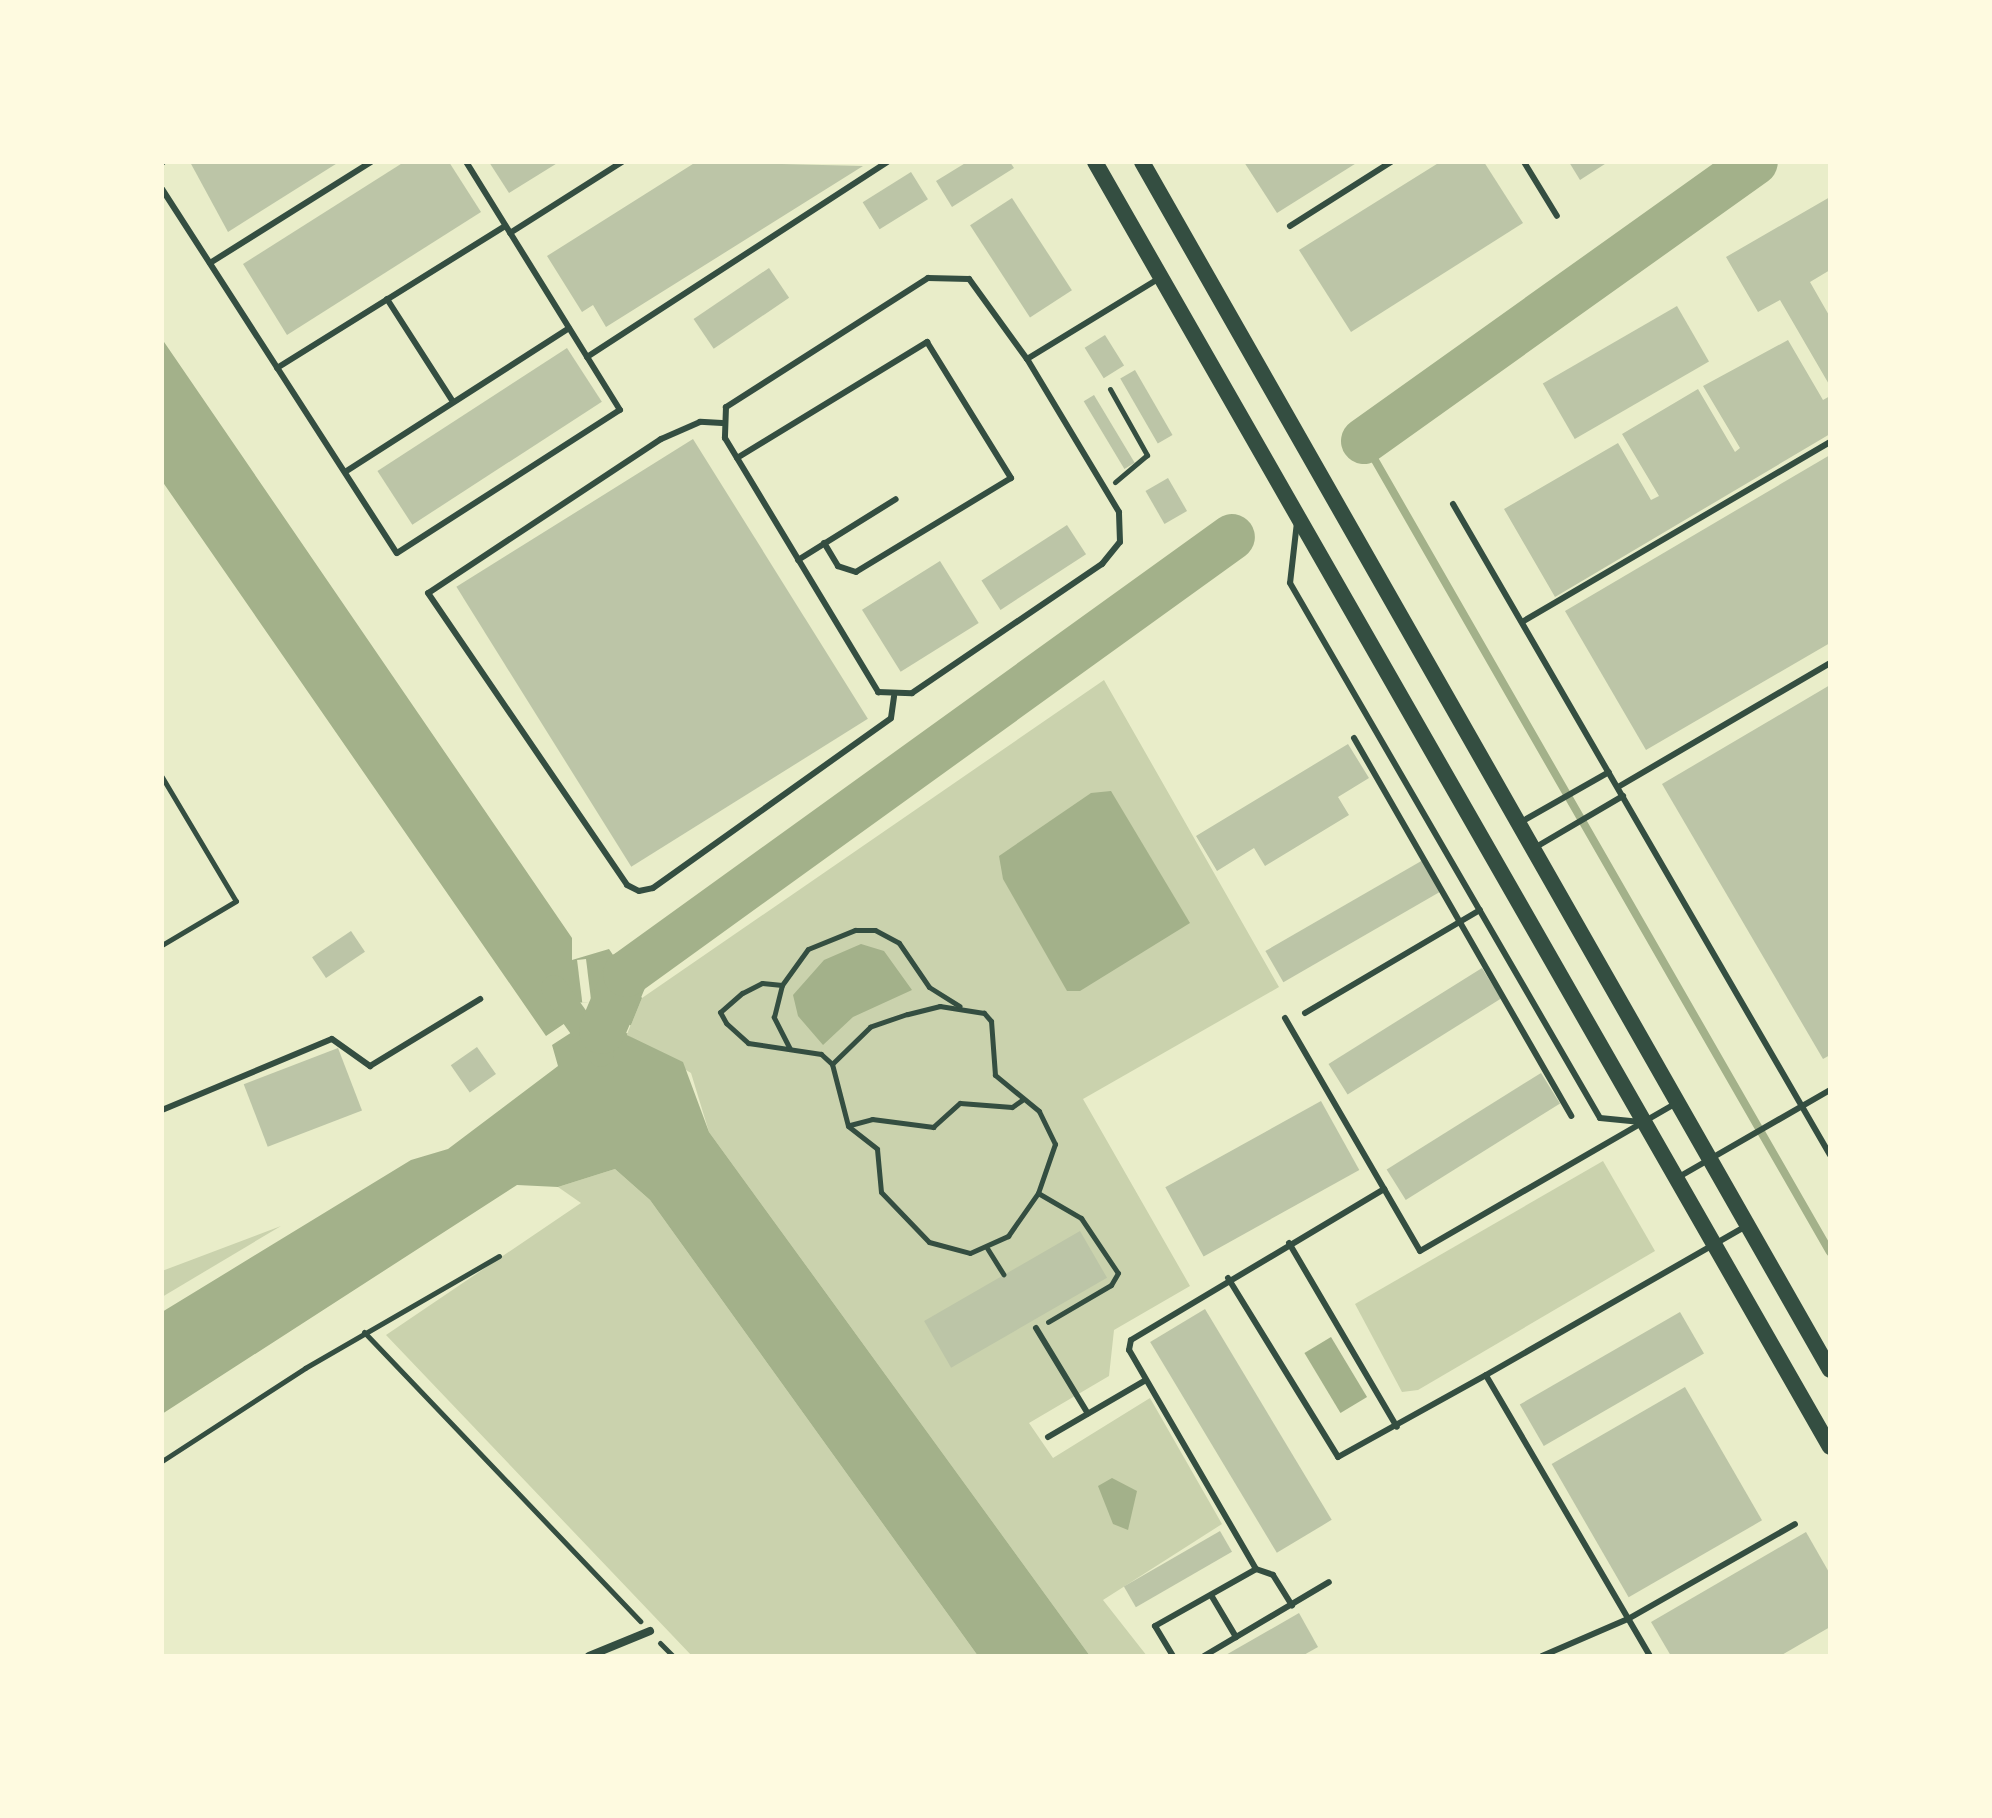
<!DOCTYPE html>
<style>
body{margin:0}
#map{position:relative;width:1992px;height:1818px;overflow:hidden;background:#e9edc9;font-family:"Titillium Web",sans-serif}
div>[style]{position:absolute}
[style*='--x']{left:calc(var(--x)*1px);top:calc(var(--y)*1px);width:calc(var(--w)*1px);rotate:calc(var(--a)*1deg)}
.green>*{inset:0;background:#cad2ad}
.water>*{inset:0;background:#a3b18a;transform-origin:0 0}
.pier>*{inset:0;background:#e9edc9;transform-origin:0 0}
.stream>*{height:8px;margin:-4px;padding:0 4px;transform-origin:4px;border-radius:4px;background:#a3b18a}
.canal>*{height:26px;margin:-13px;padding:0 13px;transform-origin:13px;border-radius:13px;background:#a3b18a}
.river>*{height:46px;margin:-23px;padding:0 23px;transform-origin:23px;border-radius:23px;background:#a3b18a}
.building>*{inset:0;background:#bcc5a7;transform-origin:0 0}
.path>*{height:5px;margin:-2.5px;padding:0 2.5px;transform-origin:2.5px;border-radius:2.5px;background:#344e41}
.service>*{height:6px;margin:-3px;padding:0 3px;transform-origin:3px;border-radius:3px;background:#344e41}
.minor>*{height:8px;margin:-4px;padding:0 4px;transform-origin:4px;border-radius:4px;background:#344e41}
.secondary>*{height:16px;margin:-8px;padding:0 8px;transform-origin:8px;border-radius:8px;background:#344e41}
span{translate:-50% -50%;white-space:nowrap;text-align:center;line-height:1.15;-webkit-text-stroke:8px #fefae0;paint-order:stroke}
.frame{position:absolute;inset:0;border:164px solid #fefae0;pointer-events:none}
</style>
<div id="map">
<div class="green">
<i style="clip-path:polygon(1104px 680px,1279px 987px,1083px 1099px,1190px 1286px,1114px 1330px,1109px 1376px,1029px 1423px,1053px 1458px,1150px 1398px,1222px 1524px,1103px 1600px,1147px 1656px,1090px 1656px,709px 1132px,691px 1073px,627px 1035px,642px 998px)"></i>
<i style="clip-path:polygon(1603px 1161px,1655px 1251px,1418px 1390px,1402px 1392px,1355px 1304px)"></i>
<i style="clip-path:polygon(615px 1169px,650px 1200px,978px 1656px,692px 1656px,386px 1335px,581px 1203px,558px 1187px)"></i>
<i style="clip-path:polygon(281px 1226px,162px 1297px,162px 1271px)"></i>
</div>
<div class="water">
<i style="clip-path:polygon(162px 339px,572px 938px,572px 960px,609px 949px,642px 998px,627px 1035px,683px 1062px,709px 1132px,1090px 1656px,978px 1656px,650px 1200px,615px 1169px,558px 1187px,517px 1185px,162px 1414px,162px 1312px,411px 1160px,448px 1149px,558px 1066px,552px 1045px,586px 1023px,592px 1031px,604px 1001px,574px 1003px,580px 1013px,546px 1036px,162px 481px)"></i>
<i style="clip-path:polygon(1111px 791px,1190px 923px,1080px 991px,1067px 991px,1003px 879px,999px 856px,1091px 793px)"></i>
<i style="clip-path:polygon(861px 944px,884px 951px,912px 990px,853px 1017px,823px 1045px,798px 1016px,793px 995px,824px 960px)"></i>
<i style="left:1331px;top:1337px;width:70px;height:31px;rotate:59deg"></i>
<i style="clip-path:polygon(1112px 1478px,1137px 1491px,1128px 1530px,1113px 1524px,1098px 1486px)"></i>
</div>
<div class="pier">
<i style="left:586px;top:959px;width:43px;height:9px;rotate:83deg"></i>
<i style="left:599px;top:1013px;width:34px;height:9px;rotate:21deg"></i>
</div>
<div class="stream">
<i style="--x:1364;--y:441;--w:935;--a:60.12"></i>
</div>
<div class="canal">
<i style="--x:554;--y:988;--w:81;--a:54.5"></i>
</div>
<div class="river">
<i style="--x:1364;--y:441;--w:480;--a:-35.5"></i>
<i style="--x:602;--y:1031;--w:62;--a:-67.2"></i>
<i style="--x:626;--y:974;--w:747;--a:-35.8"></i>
</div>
<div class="building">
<i style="clip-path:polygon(190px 162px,339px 162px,228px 232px)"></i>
<i style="clip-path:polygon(404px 162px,449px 162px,481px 212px,287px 335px,243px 264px)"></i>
<i style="clip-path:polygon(489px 162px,559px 162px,509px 193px)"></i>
<i style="clip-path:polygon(696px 162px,863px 166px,606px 327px,593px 305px,582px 312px,547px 256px)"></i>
<i style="clip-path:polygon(967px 162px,1010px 162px,1014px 168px,952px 207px,936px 181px)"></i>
<i style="clip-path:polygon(1244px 162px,1358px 162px,1277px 213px)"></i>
<i style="clip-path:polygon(1440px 162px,1484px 162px,1523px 223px,1351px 332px,1299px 250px)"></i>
<i style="clip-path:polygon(1569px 162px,1608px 162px,1580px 180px)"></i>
<i style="left:911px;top:172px;width:32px;height:57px;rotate:58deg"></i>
<i style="clip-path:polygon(1830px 197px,1830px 270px,1810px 282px,1830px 317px,1830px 386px,1780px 300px,1758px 312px,1726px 257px)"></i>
<i style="left:1012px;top:198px;width:110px;height:50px;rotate:57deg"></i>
<i style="left:769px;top:268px;width:36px;height:91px;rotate:56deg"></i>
<i style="left:1677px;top:306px;width:64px;height:155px;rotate:60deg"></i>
<i style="left:1105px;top:335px;width:36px;height:24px;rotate:58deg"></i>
<i style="clip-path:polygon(1788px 340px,1823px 400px,1830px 396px,1830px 434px,1555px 597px,1504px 509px,1618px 443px,1651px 500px,1659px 496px,1622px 434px,1698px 389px,1735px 452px,1740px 448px,1703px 386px)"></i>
<i style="left:567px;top:348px;width:64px;height:226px;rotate:57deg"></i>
<i style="left:1135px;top:370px;width:75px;height:17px;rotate:60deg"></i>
<i style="left:1094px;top:395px;width:79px;height:12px;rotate:59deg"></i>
<i style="left:693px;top:439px;width:330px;height:279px;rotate:58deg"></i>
<i style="clip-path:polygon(1830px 455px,1830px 643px,1646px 750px,1565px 611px)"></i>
<i style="left:1168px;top:478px;width:38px;height:26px;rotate:60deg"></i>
<i style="left:1067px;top:525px;width:35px;height:102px;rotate:57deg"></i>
<i style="left:940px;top:561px;width:73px;height:92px;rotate:58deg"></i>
<i style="clip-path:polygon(1830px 685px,1830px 1055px,1823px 1059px,1662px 784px)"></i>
<i style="clip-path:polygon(1348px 744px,1369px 778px,1338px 797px,1349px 815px,1265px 866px,1254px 848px,1217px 871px,1196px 836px)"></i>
<i style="left:1423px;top:860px;width:36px;height:182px;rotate:60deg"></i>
<i style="left:351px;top:931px;width:25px;height:47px;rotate:56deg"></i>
<i style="left:1482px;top:968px;width:36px;height:181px;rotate:58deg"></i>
<i style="left:477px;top:1047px;width:33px;height:32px;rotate:55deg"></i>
<i style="left:338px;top:1048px;width:67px;height:101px;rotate:69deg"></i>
<i style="left:1541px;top:1073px;width:36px;height:182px;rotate:58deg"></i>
<i style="left:1321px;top:1101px;width:79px;height:178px;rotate:61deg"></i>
<i style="left:1080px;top:1231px;width:54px;height:180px;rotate:60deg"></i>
<i style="left:1205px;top:1309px;width:246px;height:64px;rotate:59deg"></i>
<i style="left:1680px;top:1312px;width:48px;height:185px;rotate:60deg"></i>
<i style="left:1685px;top:1387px;width:154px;height:154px;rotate:60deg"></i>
<i style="left:1220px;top:1531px;width:24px;height:111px;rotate:60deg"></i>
<i style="clip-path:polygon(1806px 1532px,1830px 1574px,1830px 1627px,1780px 1656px,1671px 1656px,1651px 1622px)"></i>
<i style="clip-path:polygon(1299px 1613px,1318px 1647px,1302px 1656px,1224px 1656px)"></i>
</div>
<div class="path">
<i style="--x:1110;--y:389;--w:76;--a:60.7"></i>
<i style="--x:1147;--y:455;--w:42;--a:139.8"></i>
<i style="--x:162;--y:777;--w:144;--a:59.2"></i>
<i style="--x:236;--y:901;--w:86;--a:149.3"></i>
<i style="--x:782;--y:985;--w:20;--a:-174"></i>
<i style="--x:762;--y:983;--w:22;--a:153"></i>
<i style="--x:742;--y:993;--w:29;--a:139"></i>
<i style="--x:720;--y:1012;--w:13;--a:61"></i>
<i style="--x:726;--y:1023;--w:30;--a:42"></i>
<i style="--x:748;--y:1043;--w:74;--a:8.6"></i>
<i style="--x:821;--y:1054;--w:15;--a:42"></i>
<i style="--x:832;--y:1064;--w:64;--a:75.5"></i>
<i style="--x:848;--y:1126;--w:37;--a:38"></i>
<i style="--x:877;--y:1149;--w:43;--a:84.7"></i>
<i style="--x:881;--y:1192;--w:69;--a:46.2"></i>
<i style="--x:929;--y:1242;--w:42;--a:15"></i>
<i style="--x:970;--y:1253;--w:42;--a:-24.1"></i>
<i style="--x:1008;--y:1236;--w:52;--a:-55.1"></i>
<i style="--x:1038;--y:1193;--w:52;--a:-70.9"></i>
<i style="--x:1055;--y:1144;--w:37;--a:-116"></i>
<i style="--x:1039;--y:1111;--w:57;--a:-140.7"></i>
<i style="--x:995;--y:1075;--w:54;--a:-94.2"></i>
<i style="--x:991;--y:1021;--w:11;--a:-131"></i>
<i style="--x:984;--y:1013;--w:45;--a:-171"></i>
<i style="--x:940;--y:1006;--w:34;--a:166"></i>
<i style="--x:907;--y:1014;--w:39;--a:161"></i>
<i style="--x:870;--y:1027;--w:53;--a:135.8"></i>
<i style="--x:790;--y:1049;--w:36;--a:-117"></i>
<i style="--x:774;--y:1017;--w:33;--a:-76"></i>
<i style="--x:782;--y:985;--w:44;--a:-54.2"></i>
<i style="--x:808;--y:949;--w:51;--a:-22"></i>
<i style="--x:855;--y:930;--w:20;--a:0"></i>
<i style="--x:875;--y:930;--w:27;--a:28"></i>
<i style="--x:899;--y:943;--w:53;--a:55.7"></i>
<i style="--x:929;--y:987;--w:36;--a:32"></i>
<i style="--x:850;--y:1125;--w:23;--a:-15"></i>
<i style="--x:872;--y:1119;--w:62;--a:7.5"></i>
<i style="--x:933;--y:1127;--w:36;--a:-42"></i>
<i style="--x:960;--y:1103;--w:52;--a:4.4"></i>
<i style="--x:1012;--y:1107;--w:12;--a:-35"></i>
<i style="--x:1038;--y:1193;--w:50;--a:30.2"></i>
<i style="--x:1081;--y:1218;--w:66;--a:56.1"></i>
<i style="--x:1118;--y:1273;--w:14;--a:120"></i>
<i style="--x:1111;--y:1285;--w:73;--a:149.6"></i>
<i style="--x:987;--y:1248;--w:31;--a:58"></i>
<i style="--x:364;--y:1332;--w:400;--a:46.3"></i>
<i style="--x:162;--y:1461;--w:171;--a:-33"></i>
<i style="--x:305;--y:1368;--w:224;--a:-30"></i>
<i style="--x:660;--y:1643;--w:18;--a:45"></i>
</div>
<div class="service">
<i style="--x:1524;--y:162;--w:63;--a:58.6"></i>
<i style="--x:162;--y:163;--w:1;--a:-45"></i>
<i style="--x:162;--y:189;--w:433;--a:57.2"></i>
<i style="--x:397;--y:553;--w:265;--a:-32.7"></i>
<i style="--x:620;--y:410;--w:292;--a:-121.8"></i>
<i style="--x:1290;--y:226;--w:120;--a:-32.4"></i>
<i style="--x:510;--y:233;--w:133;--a:-32.4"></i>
<i style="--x:210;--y:263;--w:190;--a:-32.1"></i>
<i style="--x:387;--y:299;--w:122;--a:57.3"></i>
<i style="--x:587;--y:357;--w:358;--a:-33"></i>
<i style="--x:1027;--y:359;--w:99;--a:-125.9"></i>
<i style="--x:969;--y:279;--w:41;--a:-178.6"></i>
<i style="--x:928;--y:278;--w:240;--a:147.4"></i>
<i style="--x:726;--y:407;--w:31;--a:92"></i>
<i style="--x:725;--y:438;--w:297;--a:58.9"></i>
<i style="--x:878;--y:692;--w:34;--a:2"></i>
<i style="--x:912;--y:693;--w:230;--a:-34.2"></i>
<i style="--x:1102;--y:564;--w:28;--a:-51"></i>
<i style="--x:1120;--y:542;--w:30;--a:-92"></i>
<i style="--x:1119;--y:512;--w:179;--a:-121"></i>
<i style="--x:1027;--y:359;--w:153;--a:-31.4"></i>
<i style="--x:277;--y:368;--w:269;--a:-31.9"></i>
<i style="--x:722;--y:423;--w:22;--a:-177"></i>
<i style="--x:700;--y:422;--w:43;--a:156.4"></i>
<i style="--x:661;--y:439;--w:279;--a:146.5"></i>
<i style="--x:428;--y:593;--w:353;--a:55.7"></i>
<i style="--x:627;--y:885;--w:13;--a:27"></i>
<i style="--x:639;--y:891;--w:14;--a:-12"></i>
<i style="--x:653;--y:888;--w:292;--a:-35.5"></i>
<i style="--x:891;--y:718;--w:22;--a:-82"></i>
<i style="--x:737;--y:458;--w:223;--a:-31.4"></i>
<i style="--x:927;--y:342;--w:160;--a:58.3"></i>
<i style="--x:1011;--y:478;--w:181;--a:148.8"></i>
<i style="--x:856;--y:572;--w:19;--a:-162"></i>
<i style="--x:838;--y:566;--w:27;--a:-121"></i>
<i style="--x:345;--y:472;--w:266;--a:-32.7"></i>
<i style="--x:1453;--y:504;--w:752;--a:59.92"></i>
<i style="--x:1297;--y:522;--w:61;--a:96.5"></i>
<i style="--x:1290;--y:583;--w:618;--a:59.91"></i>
<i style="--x:1600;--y:1118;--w:41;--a:5.6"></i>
<i style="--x:798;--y:560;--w:115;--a:-31.9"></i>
<i style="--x:1522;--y:622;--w:357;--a:-30.3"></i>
<i style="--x:1354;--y:738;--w:436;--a:60.1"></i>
<i style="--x:1618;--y:787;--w:246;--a:-30.3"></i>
<i style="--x:1521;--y:822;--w:101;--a:-29.6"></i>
<i style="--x:1536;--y:847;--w:101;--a:-30.4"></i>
<i style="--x:1305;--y:1013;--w:203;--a:-30.5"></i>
<i style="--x:1285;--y:1018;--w:269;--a:59.9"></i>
<i style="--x:1420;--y:1251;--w:294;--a:-30"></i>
<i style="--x:162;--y:1110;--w:184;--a:-22.7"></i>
<i style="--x:332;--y:1039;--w:47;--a:35.4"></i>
<i style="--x:370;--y:1066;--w:129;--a:-31.3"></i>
<i style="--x:1677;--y:1178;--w:177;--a:-29.9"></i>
<i style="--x:1289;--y:1243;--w:213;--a:59.6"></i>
<i style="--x:1228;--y:1278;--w:210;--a:58.4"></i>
<i style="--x:1338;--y:1457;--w:169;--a:-29"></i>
<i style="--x:1036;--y:1328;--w:100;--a:58.8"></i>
<i style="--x:1048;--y:1437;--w:113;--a:-30.2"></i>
<i style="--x:1256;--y:1569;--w:18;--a:19"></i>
<i style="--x:1273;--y:1575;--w:36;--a:58"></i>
<i style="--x:1211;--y:1595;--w:49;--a:59.2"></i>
<i style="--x:1173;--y:1656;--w:35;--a:-121"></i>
<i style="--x:1155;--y:1626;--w:116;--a:-29.4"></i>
<i style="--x:1256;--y:1569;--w:253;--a:-120.1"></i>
<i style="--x:1129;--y:1350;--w:10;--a:-79"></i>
<i style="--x:1131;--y:1340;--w:295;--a:-30.8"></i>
<i style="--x:1204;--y:1656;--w:145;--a:-30.6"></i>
<i style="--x:1542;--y:1656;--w:94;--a:-23.3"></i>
<i style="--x:1628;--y:1619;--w:192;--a:-29.6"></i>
<i style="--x:1650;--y:1656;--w:325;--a:-120.3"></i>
<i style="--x:1486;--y:1375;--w:297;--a:-29.8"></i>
</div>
<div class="minor">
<i style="--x:589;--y:1656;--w:66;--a:-22.3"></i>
</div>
<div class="secondary">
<i style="--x:1095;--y:162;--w:1480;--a:60.23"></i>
<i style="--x:1142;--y:162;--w:1390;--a:60.34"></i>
</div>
<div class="frame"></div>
</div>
